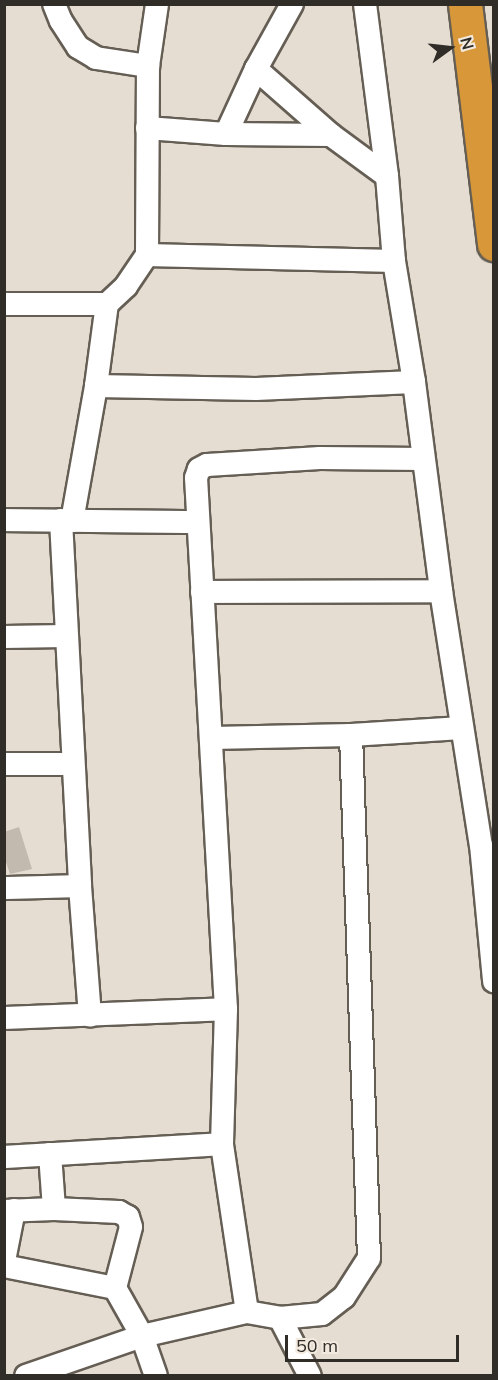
<!DOCTYPE html>
<style>
body{margin:0}
#map{position:relative;width:498px;height:1380px;overflow:hidden;background:#e5ddd2;font-family:Mulish,sans-serif}
div>[style]{position:absolute}
[style*='--x']{left:calc(var(--x)*1px);top:calc(var(--y)*1px);width:calc(var(--w)*1px);rotate:calc(var(--a)*1deg)}
.building>*{inset:0;background:#c2baaf}
.roads{filter:drop-shadow(2px 0 #655e54) drop-shadow(-2px 0 #655e54) drop-shadow(0 2px #655e54) drop-shadow(0 -2px #655e54)}
.street>*{height:22px;margin:-11px;padding:0 11px;transform-origin:11px;border-radius:11px;background:#fff}
.highway>*{height:33px;margin:-16.5px;padding:0 16.5px;transform-origin:16.5px;border-radius:16.5px;background:#d89839}
span{translate:-50% -50%;white-space:nowrap;text-align:center;line-height:1.15;-webkit-text-stroke:5px #f3eadf;paint-order:stroke}
.frame{position:absolute;inset:0;border:6px solid #302d28;pointer-events:none}
.north{position:absolute;left:420px;top:18px;width:60px;height:60px;-webkit-text-stroke:4px #f3eadf;paint-order:stroke;rotate:75deg;font-size:16px;font-weight:700;line-height:24px;text-align:center;color:#302d28}
.north::after{content:'';display:block;margin:auto;width:21px;height:27px;background:#302d28;clip-path:polygon(50% 0,100% 100%,50% 72%,0 100%)}
.scale{position:absolute;left:285px;top:1335px;width:174px;height:27px;box-sizing:border-box;border:3px solid #302d28;border-top:0;padding-left:8px;font-size:18px;line-height:21px;white-space:nowrap;color:#302d28;-webkit-text-stroke:4px #f3eadf;paint-order:stroke}
</style>
<div id="map">
<div class="building">
<i style="clip-path:polygon(19px 827px,32px 869px,10px 874px,4px 856px,4px 832px)"></i>
</div>
<div class="roads">
<div class="street">
<i style="--x:54;--y:4;--w:18;--a:68"></i>
<i style="--x:61;--y:21;--w:31;--a:57"></i>
<i style="--x:78;--y:47;--w:21;--a:31"></i>
<i style="--x:96;--y:58;--w:53;--a:8.7"></i>
<i style="--x:365;--y:4;--w:173;--a:82.7"></i>
<i style="--x:387;--y:176;--w:85;--a:85.3"></i>
<i style="--x:394;--y:261;--w:123;--a:80.6"></i>
<i style="--x:414;--y:382;--w:211;--a:82.6"></i>
<i style="--x:441;--y:591;--w:257;--a:81.1"></i>
<i style="--x:481;--y:845;--w:137;--a:84.5"></i>
<i style="--x:256;--y:69;--w:100;--a:41.3"></i>
<i style="--x:331;--y:135;--w:69;--a:36.2"></i>
<i style="--x:147;--y:128;--w:79;--a:4.3"></i>
<i style="--x:226;--y:134;--w:105;--a:0.5"></i>
<i style="--x:226;--y:134;--w:72;--a:-65.2"></i>
<i style="--x:256;--y:69;--w:74;--a:-61"></i>
<i style="--x:147;--y:255;--w:247;--a:1.4"></i>
<i style="--x:4;--y:304;--w:103;--a:0"></i>
<i style="--x:96;--y:386;--w:160;--a:1.1"></i>
<i style="--x:256;--y:389;--w:158;--a:-2.5"></i>
<i style="--x:4;--y:520;--w:193;--a:0.6"></i>
<i style="--x:61;--y:520;--w:366;--a:87"></i>
<i style="--x:80;--y:886;--w:130;--a:85.6"></i>
<i style="--x:72;--y:521;--w:137;--a:-79.9"></i>
<i style="--x:96;--y:386;--w:83;--a:-82.4"></i>
<i style="--x:107;--y:304;--w:26;--a:-43"></i>
<i style="--x:126;--y:286;--w:37;--a:-56"></i>
<i style="--x:147;--y:255;--w:189;--a:-89.7"></i>
<i style="--x:148;--y:66;--w:63;--a:-81.7"></i>
<i style="--x:202;--y:592;--w:239;--a:-0.2"></i>
<i style="--x:4;--y:637;--w:62;--a:-0.9"></i>
<i style="--x:212;--y:738;--w:139;--a:-1.2"></i>
<i style="--x:351;--y:735;--w:111;--a:-3.6"></i>
<i style="--x:4;--y:764;--w:69;--a:0"></i>
<i style="--x:4;--y:888;--w:76;--a:-1.5"></i>
<i style="--x:4;--y:1018;--w:222;--a:-2.3"></i>
<i style="--x:50;--y:1154;--w:55;--a:85.8"></i>
<i style="--x:4;--y:1157;--w:218;--a:-3.4"></i>
<i style="--x:4;--y:1211;--w:50;--a:-2.3"></i>
<i style="--x:54;--y:1209;--w:65;--a:2.6"></i>
<i style="--x:119;--y:1212;--w:10;--a:29"></i>
<i style="--x:128;--y:1217;--w:10;--a:73"></i>
<i style="--x:131;--y:1227;--w:63;--a:104.7"></i>
<i style="--x:115;--y:1288;--w:55;--a:60.6"></i>
<i style="--x:142;--y:1336;--w:42;--a:70.7"></i>
<i style="--x:4;--y:1261;--w:52;--a:-78.9"></i>
<i style="--x:4;--y:1266;--w:113;--a:11.2"></i>
<i style="--x:247;--y:1312;--w:170;--a:-98.5"></i>
<i style="--x:222;--y:1144;--w:135;--a:-88.3"></i>
<i style="--x:226;--y:1009;--w:532;--a:-93.23"></i>
<i style="--x:196;--y:478;--w:9;--a:-72"></i>
<i style="--x:199;--y:469;--w:9;--a:-27"></i>
<i style="--x:207;--y:465;--w:113;--a:-3.5"></i>
<i style="--x:320;--y:458;--w:102;--a:0.6"></i>
<i style="--x:280;--y:1318;--w:65;--a:62.7"></i>
<i style="--x:26;--y:1376;--w:123;--a:-19"></i>
<i style="--x:142;--y:1336;--w:108;--a:-12.9"></i>
<i style="--x:247;--y:1312;--w:34;--a:10"></i>
<i style="--x:280;--y:1318;--w:42;--a:-5.4"></i>
<i style="--x:322;--y:1314;--w:28;--a:-38"></i>
<i style="--x:344;--y:1297;--w:46;--a:-57.3"></i>
<i style="--x:369;--y:1258;--w:523;--a:-91.97"></i>
</div>
<div class="highway">
<i style="--x:465;--y:4;--w:242;--a:83.1"></i>
</div>
</div>
<div class="frame"></div>
<div class="north">N</div>
<div class="scale">50 m</div>
</div>
